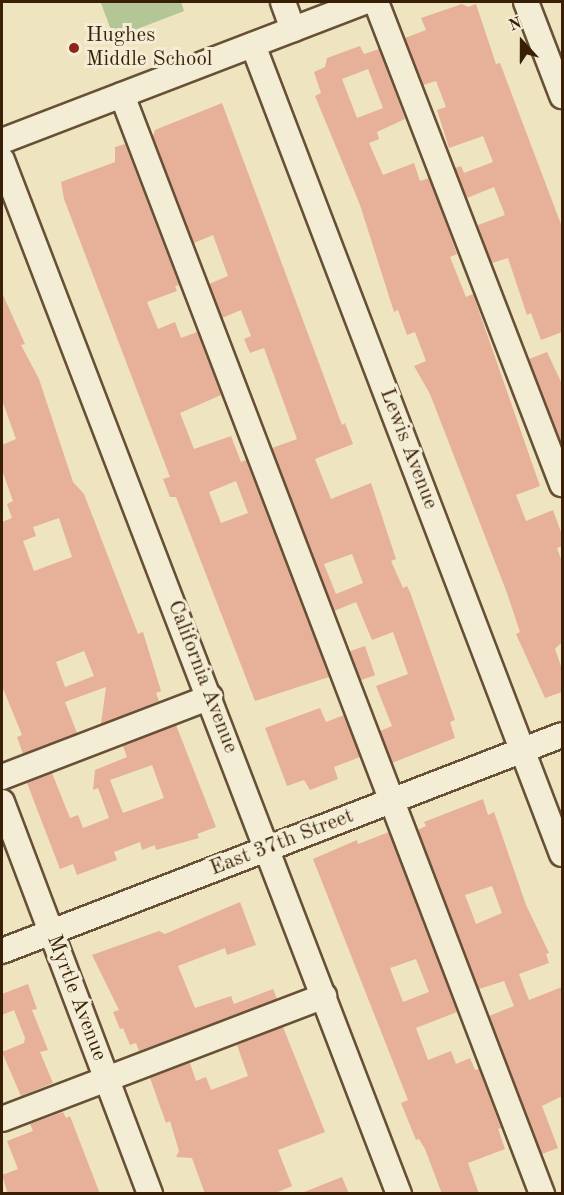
<!DOCTYPE html>
<style>
body{margin:0}
#map{position:relative;width:564px;height:1195px;overflow:hidden;background:#eee4c0;font-family:"Old Standard TT",serif}
div>[style]{position:absolute}
[style*='--x']{left:calc(var(--x)*1px);top:calc(var(--y)*1px);width:calc(var(--w)*1px);rotate:calc(var(--a)*1deg)}
.green>*{inset:0;background:#b4c596}
.building>*{inset:0;background:#e7b099;transform-origin:0 0}
.roads{filter:drop-shadow(2px 0 #675035) drop-shadow(-2px 0 #675035) drop-shadow(0 2px #675035) drop-shadow(0 -2px #675035)}
.minor>*{height:24px;margin:-12px;padding:0 12px;transform-origin:12px;border-radius:12px;background:#f4edd6}
.dots>*{width:16px;height:16px;translate:-50% -50%;box-sizing:border-box;border:3px solid #f4edd6;border-radius:50%}
span{translate:-50% -50%;white-space:nowrap;text-align:center;line-height:1.15;-webkit-text-stroke:6px #f4edd6;paint-order:stroke}
.poi-label{font-size:21px;color:#3a1f07}
.left{translate:0 -50%;text-align:left}
.street-label{font-size:21px;color:#3a1f07}
.frame{position:absolute;inset:0;border:3px solid #3a1f07;pointer-events:none}
.north{position:absolute;left:492px;top:12px;width:60px;height:60px;-webkit-text-stroke:4px #f4edd6;paint-order:stroke;rotate:339deg;font-size:16px;font-weight:700;line-height:24px;text-align:center;color:#3a1f07}
.north::after{content:'';display:block;margin:auto;width:21px;height:27px;background:#3a1f07;clip-path:polygon(50% 0,100% 100%,50% 72%,0 100%)}
</style>
<div id="map">
<div class="green">
<i style="clip-path:polygon(105px 2px,181px 2px,184px 11px,114px 38px,101px 3px)"></i>
</div>
<div class="building">
<i style="clip-path:polygon(462px 4px,468px 7px,476px 4px,496px 64px,500px 63px,562px 227px,562px 332px,541px 340px,531px 313px,527px 315px,508px 258px,492px 263px,482px 237px,478px 225px,505px 215px,494px 187px,467px 198px,455px 168px,461px 166px,464px 173px,493px 162px,483px 136px,449px 148px,437px 110px,446px 107px,436px 81px,423px 85px,405px 38px,426px 30px,421px 18px)"></i>
<i style="clip-path:polygon(evenodd,360px 46px,364px 54px,379px 49px,405px 119px,377px 132px,379px 139px,369px 143px,383px 175px,414px 163px,420px 181px,429px 178px,457px 254px,450px 257px,466px 297px,473px 294px,540px 486px,516px 495px,526px 521px,553px 510px,562px 535px,562px 546px,557px 548px,562px 562px,562px 642px,555px 649px,562px 669px,562px 692px,545px 698px,516px 634px,520px 632px,507px 593px,430px 394px,414px 366px,426px 361px,415px 332px,407px 335px,398px 310px,394px 312px,360px 205px,315px 96px,321px 93px,314px 72px,325px 67px,327px 58px,360px 46px,368px 69px,383px 108px,357px 118px,342px 79px,368px 69px)"></i>
<i style="clip-path:polygon(evenodd,222px 103px,342px 425px,345px 423px,353px 444px,315px 459px,331px 499px,371px 483px,396px 559px,391px 561px,403px 588px,407px 586px,410px 592px,455px 720px,450px 722px,455px 738px,392px 763px,380px 731px,392px 726px,376px 686px,408px 674px,393px 632px,372px 640px,356px 602px,334px 611px,272px 448px,297px 439px,264px 348px,250px 353px,244px 339px,251px 336px,241px 310px,222px 318px,209px 284px,228px 276px,213px 235px,194px 243px,153px 136px,155px 130px,222px 103px,352px 554px,363px 583px,336px 594px,324px 564px,352px 554px)"></i>
<i style="clip-path:polygon(evenodd,125px 144px,179px 285px,175px 286px,177px 291px,147px 302px,158px 329px,175px 322px,181px 338px,197px 332px,221px 395px,180px 413px,194px 449px,231px 436px,241px 462px,246px 460px,329px 677px,255px 701px,176px 497px,170px 497px,163px 479px,170px 477px,64px 199px,61px 182px,115px 162px,115px 147px,125px 144px,236px 481px,248px 513px,221px 523px,209px 492px,236px 481px)"></i>
<i style="clip-path:polygon(evenodd,3px 295px,25px 344px,21px 345px,39px 379px,73px 482px,84px 494px,138px 634px,143px 632px,161px 691px,156px 693px,159px 701px,101px 724px,106px 687px,65px 702px,77px 733px,23px 754px,17px 737px,22px 735px,2px 686px,2px 522px,12px 518px,7px 504px,13px 501px,2px 470px,2px 445px,16px 439px,2px 400px,3px 295px,59px 518px,72px 557px,34px 571px,23px 541px,36px 536px,33px 527px,59px 518px,3px 295px,84px 651px,94px 676px,65px 687px,56px 662px,84px 651px)"></i>
<i style="clip-path:polygon(547px 352px,562px 384px,561px 442px,529px 359px)"></i>
<i style="left:365px;top:646px;width:31px;height:16px;rotate:71deg"></i>
<i style="clip-path:polygon(320px 708px,326px 722px,344px 715px,360px 757px,334px 767px,338px 779px,310px 790px,304px 780px,287px 786px,265px 728px)"></i>
<i style="clip-path:polygon(evenodd,176px 725px,216px 827px,197px 834px,199px 838px,156px 850px,155px 845px,142px 850px,140px 842px,114px 852px,117px 860px,77px 875px,73px 864px,60px 869px,27px 783px,52px 773px,70px 818px,78px 815px,83px 828px,109px 818px,98px 788px,93px 790px,95px 770px,127px 757px,123px 746px,176px 725px,152px 765px,164px 798px,123px 813px,110px 780px,152px 765px)"></i>
<i style="clip-path:polygon(evenodd,483px 799px,488px 815px,494px 812px,526px 905px,549px 953px,546px 954px,549px 963px,519px 974px,529px 1000px,562px 987px,562px 1096px,542px 1106px,558px 1148px,542px 1154px,489px 1016px,514px 1006px,504px 981px,479px 989px,418px 830px,426px 826px,424px 822px,483px 799px,492px 886px,502px 913px,476px 924px,465px 895px,492px 886px)"></i>
<i style="clip-path:polygon(evenodd,389px 832px,457px 1012px,416px 1028px,428px 1060px,451px 1051px,456px 1064px,470px 1058px,475px 1070px,479px 1069px,501px 1128px,498px 1129px,505px 1149px,468px 1163px,479px 1194px,442px 1194px,425px 1149px,419px 1139px,416px 1140px,401px 1103px,408px 1100px,313px 859px,357px 840px,358px 844px,389px 832px,416px 959px,429px 992px,403px 1002px,390px 968px,416px 959px)"></i>
<i style="clip-path:polygon(240px 902px,256px 945px,227px 955px,225px 948px,178px 966px,195px 1008px,231px 996px,234px 1004px,273px 989px,277px 999px,139px 1051px,136px 1043px,130px 1045px,123px 1028px,120px 1029px,113px 1012px,119px 1010px,92px 955px,159px 931px,165px 934px)"></i>
<i style="clip-path:polygon(28px 984px,37px 1009px,32px 1010px,48px 1050px,40px 1052px,53px 1083px,21px 1096px,2px 1052px,24px 1043px,25px 1038px,14px 1010px,2px 1015px,2px 994px)"></i>
<i style="clip-path:polygon(283px 1027px,325px 1132px,278px 1150px,292px 1186px,273px 1194px,205px 1194px,192px 1158px,176px 1157px,179px 1151px,170px 1121px,166px 1123px,150px 1078px,190px 1063px,196px 1081px,206px 1077px,211px 1090px,248px 1076px,237px 1045px)"></i>
<i style="clip-path:polygon(63px 1112px,66px 1118px,70px 1116px,100px 1194px,8px 1194px,2px 1175px,18px 1169px,7px 1141px,33px 1131px,30px 1124px)"></i>
<i style="clip-path:polygon(342px 1177px,349px 1194px,304px 1194px,304px 1192px)"></i>
</div>
<div class="roads">
<div class="minor">
<i style="--x:283;--y:2;--w:29;--a:70"></i>
<i style="--x:376;--y:2;--w:517;--a:68.9"></i>
<i style="--x:526;--y:2;--w:101;--a:69"></i>
<i style="--x:253;--y:45;--w:866;--a:69.1"></i>
<i style="--x:122;--y:95;--w:1177;--a:69.08"></i>
<i style="--x:2;--y:141;--w:389;--a:-21"></i>
<i style="--x:2;--y:160;--w:1108;--a:69"></i>
<i style="--x:2;--y:777;--w:223;--a:-21"></i>
<i style="--x:2;--y:802;--w:419;--a:69.3"></i>
<i style="--x:2;--y:951;--w:600;--a:-21.09"></i>
<i style="--x:2;--y:1119;--w:345;--a:-20.9"></i>
</div>
</div>
<div class="dots">
<i style="left:74px;top:48px;background:#8f2418"></i>
</div>
<div class="poi-label">
<span class="left" style="left:86px;top:48px">Hughes<br>Middle School</span>
</div>
<div class="street-label">
<span style="left:408px;top:449px;rotate:69deg">Lewis Avenue</span>
<span style="left:202px;top:677px;rotate:69deg">California Avenue</span>
<span style="left:282px;top:843px;rotate:-21deg">East 37th Street</span>
<span style="left:76px;top:998px;rotate:69deg">Myrtle Avenue</span>
</div>
<div class="frame"></div>
<div class="north">N</div>
</div>
